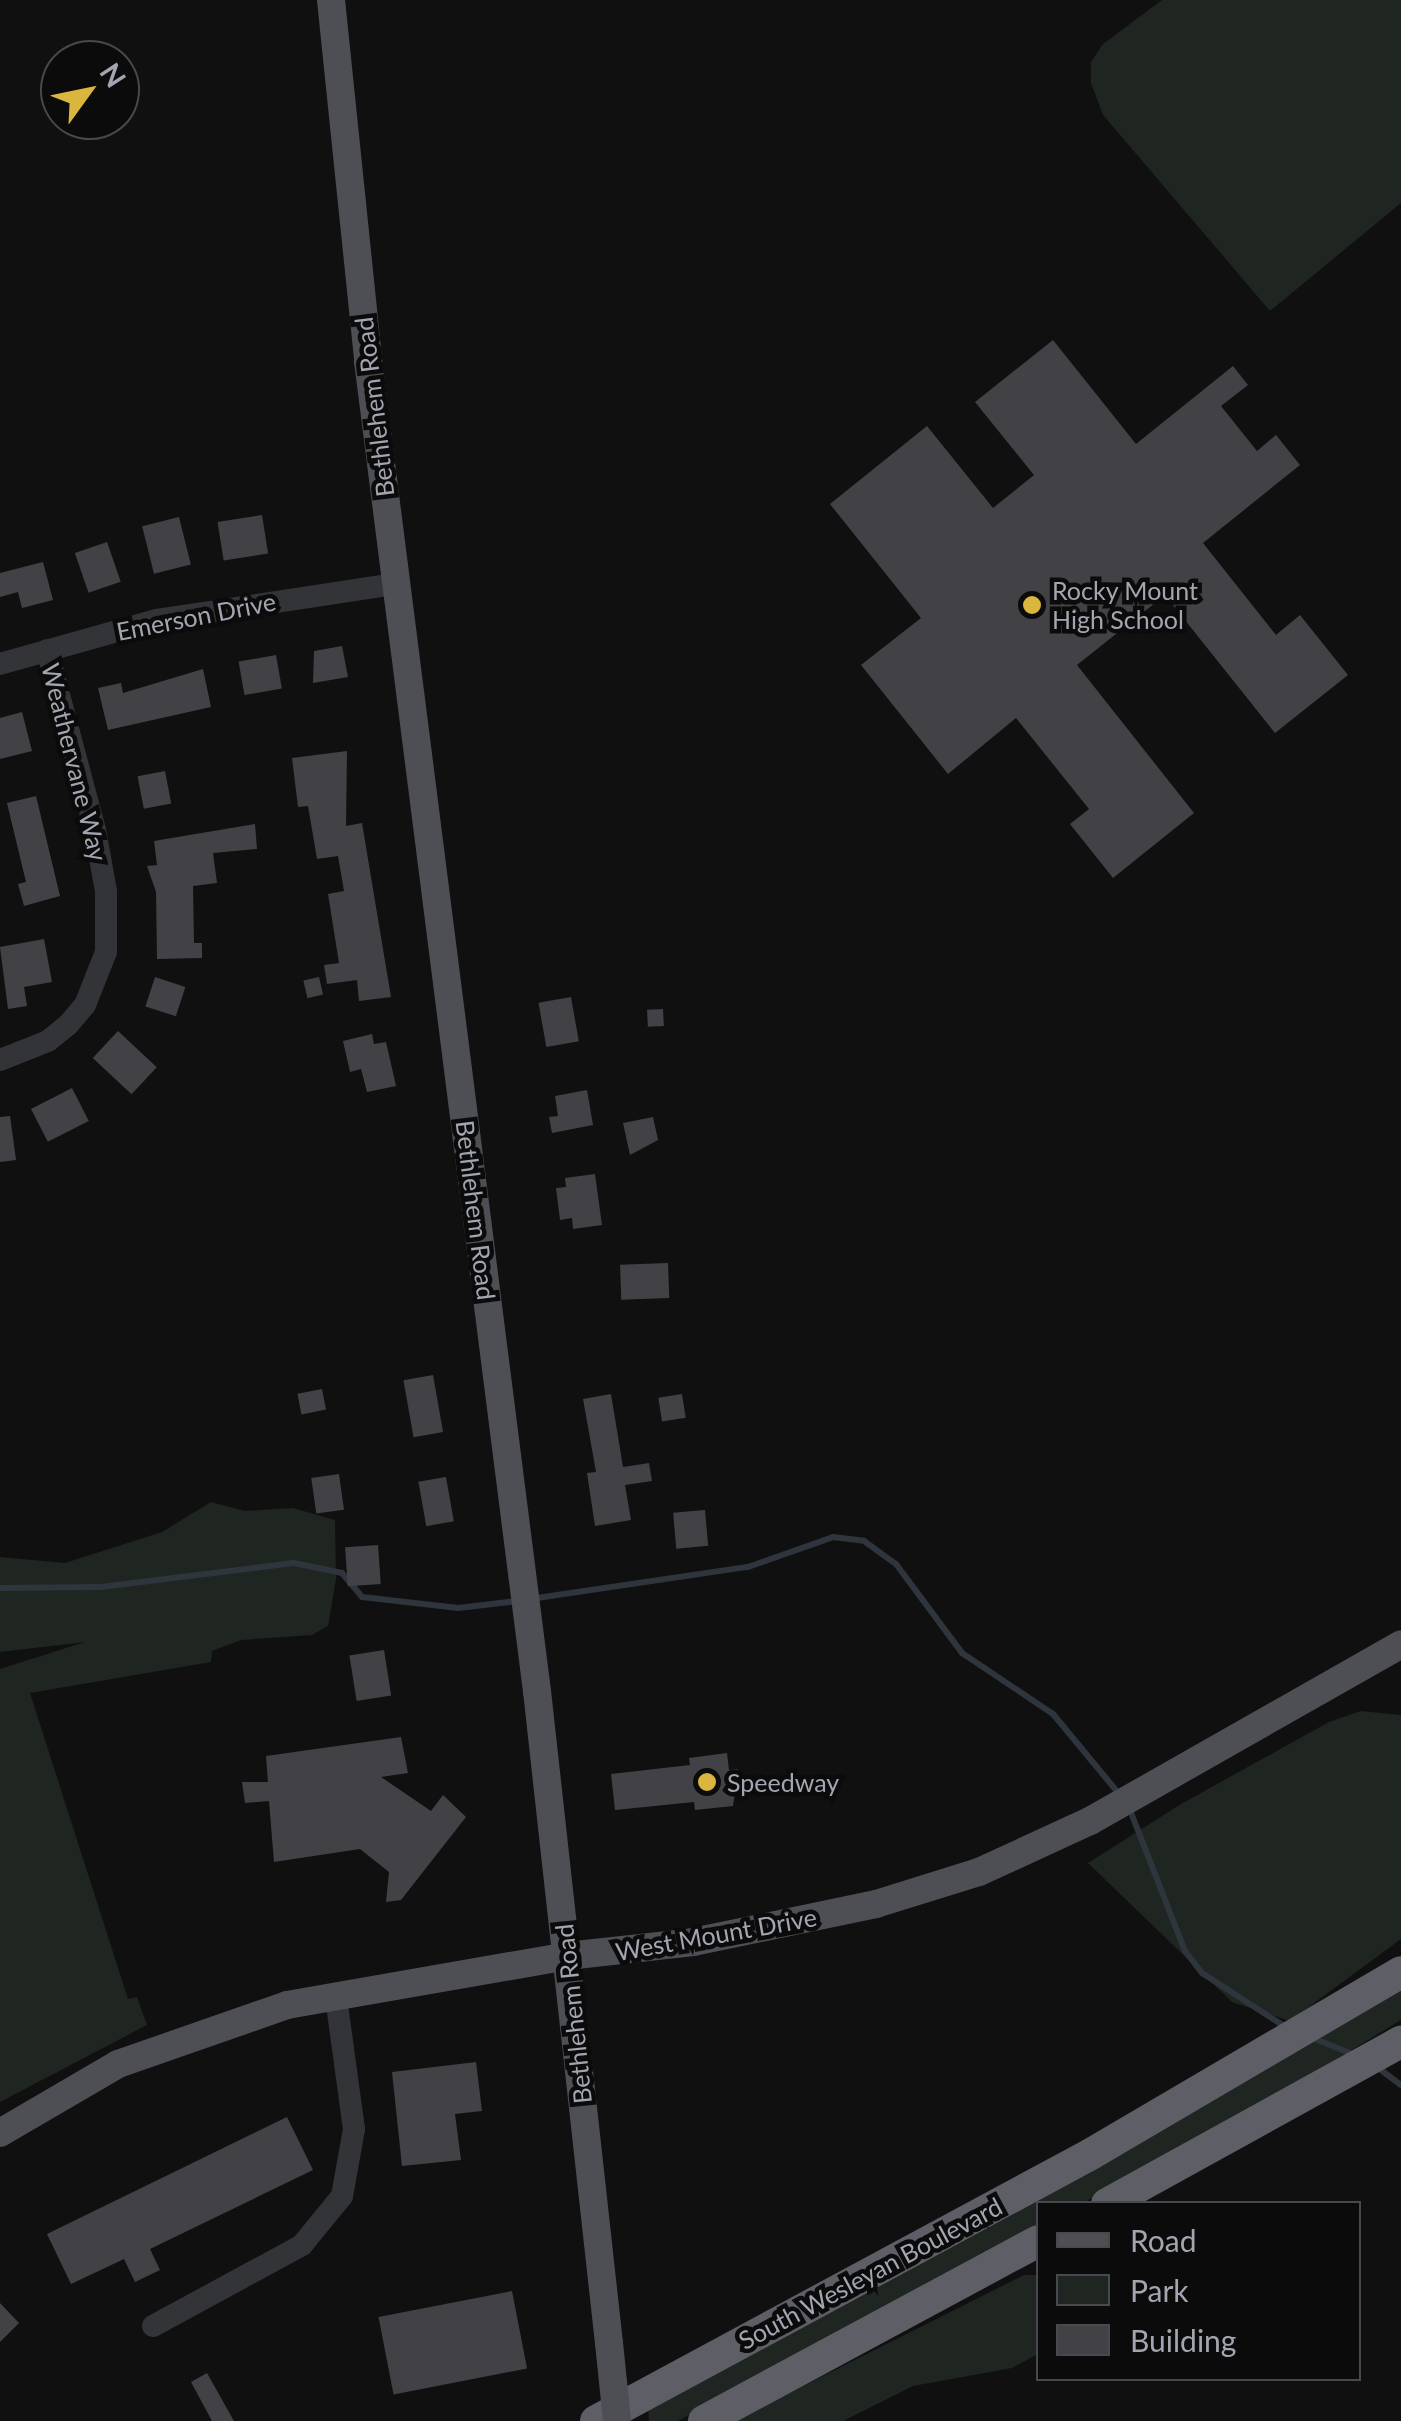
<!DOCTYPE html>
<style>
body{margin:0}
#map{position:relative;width:1401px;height:2421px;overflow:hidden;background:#101011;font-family:Lato,sans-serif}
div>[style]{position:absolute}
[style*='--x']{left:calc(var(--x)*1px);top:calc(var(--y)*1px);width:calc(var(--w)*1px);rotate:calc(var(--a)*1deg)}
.green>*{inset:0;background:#1f2520}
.stream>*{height:6px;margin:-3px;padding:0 3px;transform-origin:3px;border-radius:3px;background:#2f353c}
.building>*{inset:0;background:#424246;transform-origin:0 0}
.minor>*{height:22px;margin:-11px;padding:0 11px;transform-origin:11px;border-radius:11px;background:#333438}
.major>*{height:28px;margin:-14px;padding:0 14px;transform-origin:14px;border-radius:14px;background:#4e4f54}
.highway>*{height:32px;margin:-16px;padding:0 16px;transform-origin:16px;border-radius:16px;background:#5e5f66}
.major-bridge>*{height:28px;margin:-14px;padding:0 14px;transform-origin:14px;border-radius:14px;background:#4e4f54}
.dots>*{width:28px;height:28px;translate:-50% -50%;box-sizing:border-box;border:5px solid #0b0b0c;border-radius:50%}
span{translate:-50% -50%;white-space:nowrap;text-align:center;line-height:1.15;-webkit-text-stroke:9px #0b0b0c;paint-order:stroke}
.street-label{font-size:25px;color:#a3a6b0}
.poi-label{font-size:25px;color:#a3a6b0}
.left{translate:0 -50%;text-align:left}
.legend{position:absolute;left:1036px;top:2201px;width:325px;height:180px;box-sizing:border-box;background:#0b0b0c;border:2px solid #48494e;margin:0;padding:12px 18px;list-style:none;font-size:30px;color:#a3a6b0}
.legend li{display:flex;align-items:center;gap:20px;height:50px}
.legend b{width:50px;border:2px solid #48494e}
.north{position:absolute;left:40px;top:40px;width:100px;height:100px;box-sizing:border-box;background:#0b0b0c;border:2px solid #48494e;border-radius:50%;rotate:57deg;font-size:28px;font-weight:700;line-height:40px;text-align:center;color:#a3a6b0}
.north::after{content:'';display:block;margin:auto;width:35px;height:45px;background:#dbb63e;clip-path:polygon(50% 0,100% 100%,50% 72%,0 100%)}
</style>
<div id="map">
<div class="green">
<i style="clip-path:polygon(1162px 0,1401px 0,1401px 203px,1270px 311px,1103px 115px,1091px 83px,1091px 62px,1103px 44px)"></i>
<i style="clip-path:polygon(211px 1502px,245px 1511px,293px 1508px,335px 1520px,336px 1579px,328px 1626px,312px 1635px,241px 1640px,212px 1651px,211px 1662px,30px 1693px,128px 1999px,137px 1997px,147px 2025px,0 2102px,0 1669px,85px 1642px,0 1652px,0 1557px,65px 1563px,162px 1532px)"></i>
<i style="clip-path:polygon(1361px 1711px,1401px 1715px,1401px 1939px,1290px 2021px,1232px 2002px,1088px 1863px,1181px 1804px,1329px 1722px)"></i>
<i style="clip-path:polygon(1401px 1987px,1401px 2020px,1261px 2105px,1083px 2203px,1038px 2204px,1038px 2227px,678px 2421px,649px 2421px,648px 2406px)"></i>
<i style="clip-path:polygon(1024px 2275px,1038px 2275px,1038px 2354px,1012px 2368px,913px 2386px,843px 2421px,733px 2421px)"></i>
</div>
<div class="stream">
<i style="--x:0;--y:1588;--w:101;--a:-0.6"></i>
<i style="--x:101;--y:1587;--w:194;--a:-7.1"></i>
<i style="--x:294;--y:1563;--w:49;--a:11.8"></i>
<i style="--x:342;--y:1573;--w:31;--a:50"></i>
<i style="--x:362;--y:1597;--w:97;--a:6.5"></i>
<i style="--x:458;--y:1608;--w:60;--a:-6.7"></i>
<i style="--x:530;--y:1599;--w:220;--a:-8.4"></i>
<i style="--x:748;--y:1567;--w:90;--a:-19.4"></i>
<i style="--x:833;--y:1537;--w:31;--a:7"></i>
<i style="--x:864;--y:1541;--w:39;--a:36"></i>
<i style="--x:896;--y:1564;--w:111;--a:53.4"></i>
<i style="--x:962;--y:1653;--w:110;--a:33.8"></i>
<i style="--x:1053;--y:1714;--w:105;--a:50.4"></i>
<i style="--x:1130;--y:1810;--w:151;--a:68.7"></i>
<i style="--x:1185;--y:1951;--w:28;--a:52"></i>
<i style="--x:1202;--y:1973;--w:101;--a:32.9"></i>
<i style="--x:1313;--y:2038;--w:42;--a:22.3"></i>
<i style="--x:1377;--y:2067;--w:30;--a:37"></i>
</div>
<div class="building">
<i style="clip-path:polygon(1053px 340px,1136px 444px,1233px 366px,1248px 385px,1221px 406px,1257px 451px,1276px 435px,1300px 465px,1203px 543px,1276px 635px,1300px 615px,1348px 675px,1275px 733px,1165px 595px,1077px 665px,1194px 813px,1113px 878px,1070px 824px,1089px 809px,1016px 718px,948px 774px,861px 665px,921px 618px,830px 504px,927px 426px,993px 508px,1034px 475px,975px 402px)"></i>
<i style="left:262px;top:515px;width:39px;height:45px;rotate:81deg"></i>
<i style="left:179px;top:517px;width:49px;height:38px;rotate:76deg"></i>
<i style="left:107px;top:542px;width:42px;height:34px;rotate:71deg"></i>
<i style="clip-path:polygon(43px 562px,53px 600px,22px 608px,18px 592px,0 597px,0 573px)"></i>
<i style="clip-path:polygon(342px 646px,348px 677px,313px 683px,314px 651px)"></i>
<i style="left:276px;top:655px;width:34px;height:38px;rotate:80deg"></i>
<i style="clip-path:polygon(203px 669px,211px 707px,108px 730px,98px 688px,121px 683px,123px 693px)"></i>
<i style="clip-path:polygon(22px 712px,32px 751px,0 759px,0 718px)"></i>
<i style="clip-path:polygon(347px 751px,346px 826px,362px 823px,391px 997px,359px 1001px,357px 980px,327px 984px,324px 965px,339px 963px,328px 894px,344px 891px,338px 856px,317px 859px,308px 806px,298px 807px,292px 758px)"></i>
<i style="left:165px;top:771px;width:33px;height:28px;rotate:79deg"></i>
<i style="clip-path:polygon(36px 796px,60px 896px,24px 906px,18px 884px,26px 882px,7px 803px)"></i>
<i style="clip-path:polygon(255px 824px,257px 849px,213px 853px,217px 883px,193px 886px,194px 943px,202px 943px,202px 958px,157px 959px,156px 892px,147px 866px,157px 865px,154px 841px)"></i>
<i style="clip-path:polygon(44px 939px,52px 982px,24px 987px,27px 1006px,8px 1009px,0 947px)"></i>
<i style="left:155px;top:977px;width:32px;height:31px;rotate:18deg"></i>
<i style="left:319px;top:977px;width:18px;height:16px;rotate:77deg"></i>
<i style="left:571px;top:997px;width:45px;height:33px;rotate:80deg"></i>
<i style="left:663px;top:1009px;width:17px;height:16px;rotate:87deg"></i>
<i style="left:118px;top:1031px;width:53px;height:37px;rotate:43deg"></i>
<i style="clip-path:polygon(372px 1034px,374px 1044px,386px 1042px,396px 1086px,367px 1092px,361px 1069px,350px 1072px,343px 1041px)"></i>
<i style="left:72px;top:1088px;width:37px;height:46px;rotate:63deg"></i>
<i style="clip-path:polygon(587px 1090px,593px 1125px,552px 1133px,549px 1117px,558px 1116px,555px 1096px)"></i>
<i style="clip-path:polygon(10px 1116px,16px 1160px,0 1162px,0 1117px)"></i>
<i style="clip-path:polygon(653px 1117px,658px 1140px,630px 1155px,623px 1123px)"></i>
<i style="clip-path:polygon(595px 1174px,602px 1225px,573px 1229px,572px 1218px,560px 1220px,556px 1188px,566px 1187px,565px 1178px)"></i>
<i style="left:668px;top:1263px;width:35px;height:48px;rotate:88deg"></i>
<i style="left:433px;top:1375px;width:58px;height:30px;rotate:80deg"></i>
<i style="left:322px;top:1389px;width:21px;height:25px;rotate:79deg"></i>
<i style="clip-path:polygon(611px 1394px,623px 1467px,649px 1463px,652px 1481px,625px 1485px,631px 1520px,595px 1526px,587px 1473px,596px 1472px,583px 1399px)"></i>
<i style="left:682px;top:1394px;width:24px;height:24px;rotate:81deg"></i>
<i style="left:339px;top:1474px;width:36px;height:28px;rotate:82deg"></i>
<i style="left:446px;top:1477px;width:45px;height:28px;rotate:80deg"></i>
<i style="left:705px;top:1510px;width:36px;height:32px;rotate:85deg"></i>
<i style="left:378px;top:1545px;width:39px;height:33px;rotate:86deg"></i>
<i style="left:384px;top:1650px;width:46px;height:35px;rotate:81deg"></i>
<i style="clip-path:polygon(401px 1737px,408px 1773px,381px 1777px,431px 1811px,443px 1795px,466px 1817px,401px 1900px,386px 1902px,389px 1872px,360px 1849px,274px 1862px,269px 1801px,245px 1803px,242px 1782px,268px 1782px,266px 1756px)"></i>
<i style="clip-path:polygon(727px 1753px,729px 1770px,738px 1769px,733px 1806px,695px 1810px,694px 1802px,615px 1810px,611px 1774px,690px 1765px,689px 1758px)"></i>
<i style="clip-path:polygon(476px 2062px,482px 2111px,455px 2114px,461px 2160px,402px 2166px,392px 2072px)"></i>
<i style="clip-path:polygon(287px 2117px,313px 2170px,150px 2249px,160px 2270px,135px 2282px,124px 2259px,71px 2284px,47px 2234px)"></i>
<i style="left:512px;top:2291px;width:79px;height:136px;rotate:79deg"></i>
<i style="clip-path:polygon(0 2303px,19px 2323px,0 2342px)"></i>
<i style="clip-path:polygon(207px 2373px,234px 2421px,212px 2421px,191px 2382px)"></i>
</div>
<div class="minor">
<i style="--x:0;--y:664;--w:163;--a:-15.7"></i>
<i style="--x:157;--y:620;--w:241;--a:-8.6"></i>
<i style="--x:0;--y:1060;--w:52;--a:-21.6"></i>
<i style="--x:48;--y:1041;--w:26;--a:-39"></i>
<i style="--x:68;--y:1025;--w:26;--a:-50"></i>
<i style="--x:85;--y:1005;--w:57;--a:-68.4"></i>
<i style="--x:106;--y:952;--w:61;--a:-90"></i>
<i style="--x:106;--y:891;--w:62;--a:-100.2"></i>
<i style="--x:95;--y:830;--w:186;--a:-104.9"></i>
<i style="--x:153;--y:2326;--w:170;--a:-28.5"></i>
<i style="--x:302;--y:2245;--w:63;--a:-50.8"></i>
<i style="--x:342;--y:2196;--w:68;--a:-79.8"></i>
<i style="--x:354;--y:2129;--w:133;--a:-97.8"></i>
</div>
<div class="major">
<i style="--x:331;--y:0;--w:363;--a:84.1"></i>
<i style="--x:368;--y:361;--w:1341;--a:82.76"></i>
<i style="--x:537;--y:1691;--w:656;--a:83.7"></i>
<i style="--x:0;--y:2133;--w:137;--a:-30.3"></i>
<i style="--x:118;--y:2064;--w:179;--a:-19.2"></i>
<i style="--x:287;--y:2005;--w:284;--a:-9.9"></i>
<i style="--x:567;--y:1956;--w:127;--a:-6.3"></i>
<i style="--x:693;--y:1942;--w:187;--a:-11.7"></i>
<i style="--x:876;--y:1904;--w:108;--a:-17.3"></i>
<i style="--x:979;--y:1872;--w:122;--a:-24.7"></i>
<i style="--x:1090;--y:1821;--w:358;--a:-29.6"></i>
</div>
<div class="highway">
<i style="--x:1107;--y:2204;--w:336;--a:-28.9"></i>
<i style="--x:596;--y:2421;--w:562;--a:-28.34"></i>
<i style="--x:1091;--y:2154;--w:359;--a:-30.4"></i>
<i style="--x:704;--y:2421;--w:379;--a:-28.3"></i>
</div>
<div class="major-bridge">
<i style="--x:609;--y:2343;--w:78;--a:84.1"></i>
</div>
<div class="dots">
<i style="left:1032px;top:605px;background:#dbb63e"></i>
<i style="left:707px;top:1782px;background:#dbb63e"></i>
</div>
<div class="street-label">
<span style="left:374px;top:407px;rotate:-97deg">Bethlehem Road</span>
<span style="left:196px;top:616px;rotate:-11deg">Emerson Drive</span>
<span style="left:75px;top:762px;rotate:76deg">Weathervane Way</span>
<span style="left:476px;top:1210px;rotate:83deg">Bethlehem Road</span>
<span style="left:716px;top:1934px;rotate:-10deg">West Mount Drive</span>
<span style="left:573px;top:2014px;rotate:-96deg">Bethlehem Road</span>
<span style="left:870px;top:2273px;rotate:-28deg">South Wesleyan Boulevard</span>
</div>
<div class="poi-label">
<span class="left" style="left:1052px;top:605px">Rocky Mount<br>High School</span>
<span class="left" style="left:727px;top:1782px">Speedway</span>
</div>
<ul class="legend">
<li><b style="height:12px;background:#4e4f54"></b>Road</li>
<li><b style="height:28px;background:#1f2520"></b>Park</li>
<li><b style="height:28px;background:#424246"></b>Building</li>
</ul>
<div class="north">N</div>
</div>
